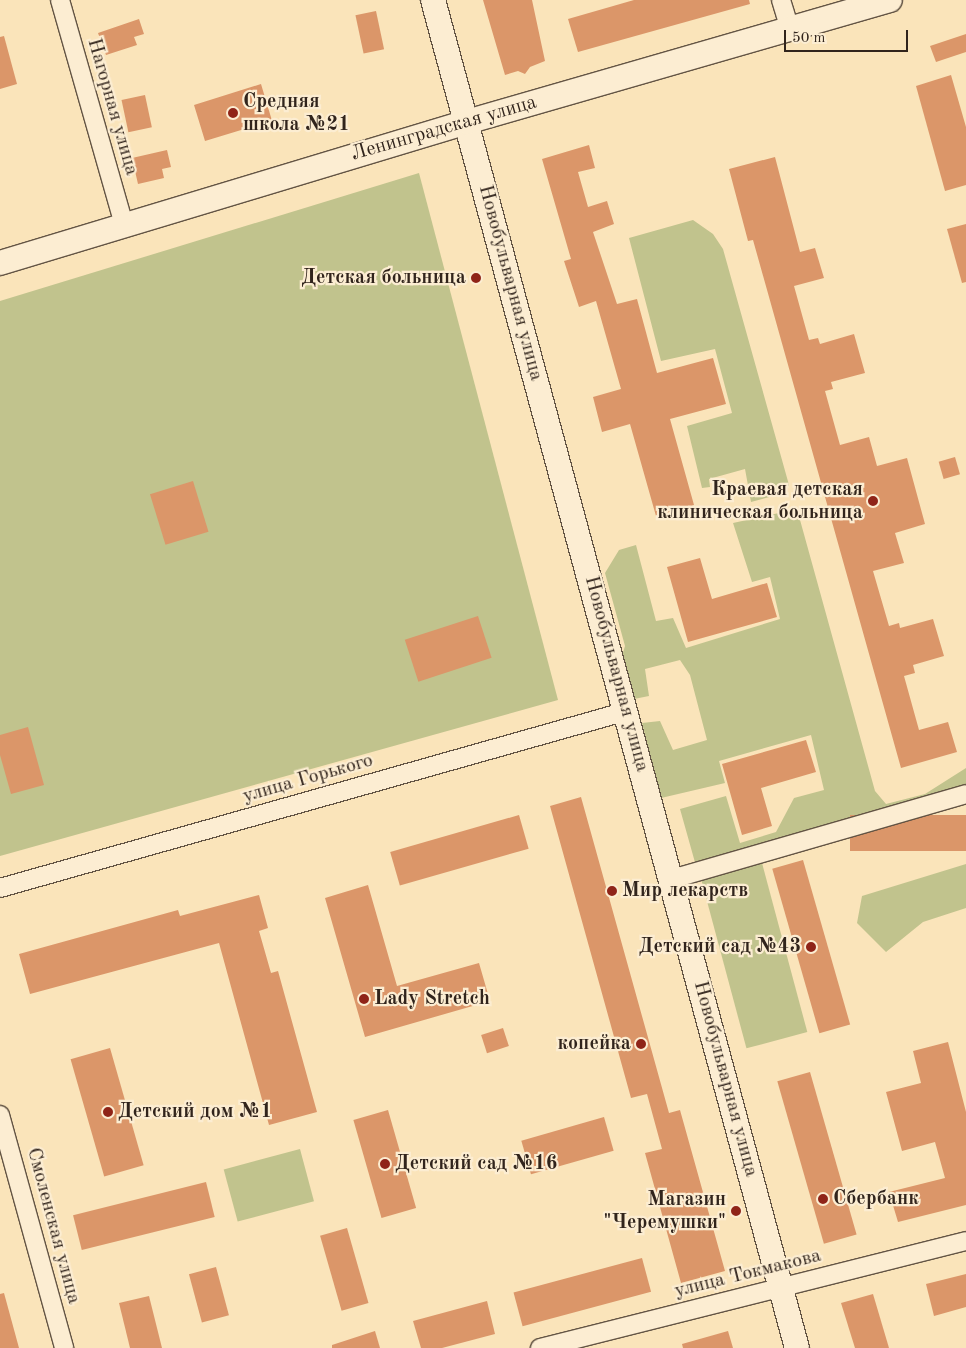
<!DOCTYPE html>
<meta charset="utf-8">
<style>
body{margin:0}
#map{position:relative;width:966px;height:1348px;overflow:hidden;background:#fae4ba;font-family:"Old Standard TT",serif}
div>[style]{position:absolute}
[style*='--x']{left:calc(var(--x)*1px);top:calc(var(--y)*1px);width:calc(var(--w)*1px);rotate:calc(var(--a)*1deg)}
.green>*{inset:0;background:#c1c38d;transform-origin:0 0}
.building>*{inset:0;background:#db9669;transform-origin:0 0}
.roads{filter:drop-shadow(1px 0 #635444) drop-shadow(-1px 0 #635444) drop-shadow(0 1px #635444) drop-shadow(0 -1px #635444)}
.street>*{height:18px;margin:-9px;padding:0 9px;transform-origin:9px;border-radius:9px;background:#fcedd2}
.secondary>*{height:24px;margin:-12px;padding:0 12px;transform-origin:12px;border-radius:12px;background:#fcedd2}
.dots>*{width:14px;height:14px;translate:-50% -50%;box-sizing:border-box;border:2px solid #fcedd2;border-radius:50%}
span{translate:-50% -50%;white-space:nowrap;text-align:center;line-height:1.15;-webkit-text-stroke:4.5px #fcedd2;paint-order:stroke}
.poi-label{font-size:20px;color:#31241c;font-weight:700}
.left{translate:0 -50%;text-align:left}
.right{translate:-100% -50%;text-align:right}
.street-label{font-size:20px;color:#31241c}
.scale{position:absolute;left:784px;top:30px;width:124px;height:22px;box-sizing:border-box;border:2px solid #31241c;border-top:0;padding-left:6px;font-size:15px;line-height:18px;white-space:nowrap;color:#31241c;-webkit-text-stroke:4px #fcedd2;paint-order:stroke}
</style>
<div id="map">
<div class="green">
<i style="clip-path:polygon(419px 173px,558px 700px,0 856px,0 301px)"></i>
<i style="clip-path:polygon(693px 220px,713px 234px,723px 249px,789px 485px,784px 493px,751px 502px,745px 469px,709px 479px,710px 487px,702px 488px,687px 426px,732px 413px,715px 349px,661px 361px,629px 238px)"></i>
<i style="clip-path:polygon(797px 509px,875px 791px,886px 804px,925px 794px,966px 768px,966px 789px,696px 866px,680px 809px,726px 796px,740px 843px,776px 832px,794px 798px,824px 790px,811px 735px,719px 761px,725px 783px,661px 798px,642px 723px,660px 721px,673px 750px,707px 740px,690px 675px,680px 660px,645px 669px,649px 696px,634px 699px,622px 656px,625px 646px,605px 573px,619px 550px,636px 545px,656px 621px,673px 618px,686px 648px,780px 619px,770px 577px,752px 582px,733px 523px)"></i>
<i style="left:762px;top:863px;width:175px;height:63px;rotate:75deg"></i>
<i style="clip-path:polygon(966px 864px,966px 908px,923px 922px,886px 952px,857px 923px,862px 896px)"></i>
<i style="left:300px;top:1149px;width:54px;height:79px;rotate:75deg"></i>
</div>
<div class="building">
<i style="clip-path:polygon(483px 0,532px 0,545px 61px,530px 67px,525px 74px,518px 71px,505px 75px)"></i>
<i style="clip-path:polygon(634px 0,749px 0,750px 4px,578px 52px,568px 19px)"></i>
<i style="left:376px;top:11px;width:39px;height:21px;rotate:78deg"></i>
<i style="clip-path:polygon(139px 19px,144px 34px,134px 37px,137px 45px,106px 55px,98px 33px)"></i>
<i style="clip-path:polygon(966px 34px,966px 52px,936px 62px,930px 46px)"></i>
<i style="clip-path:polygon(4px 36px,17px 84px,0 89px,0 37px)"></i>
<i style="clip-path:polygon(951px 75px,966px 127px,966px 185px,945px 191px,916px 86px)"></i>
<i style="clip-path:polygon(261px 84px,273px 124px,252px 131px,251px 127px,205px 141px,194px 105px)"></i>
<i style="left:145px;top:95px;width:33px;height:24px;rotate:78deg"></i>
<i style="clip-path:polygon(589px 145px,595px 168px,578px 172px,588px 207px,607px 201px,614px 224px,593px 232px,617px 304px,637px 299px,657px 373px,713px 358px,726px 404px,670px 419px,694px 505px,656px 516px,630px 424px,602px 432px,593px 397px,621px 389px,596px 301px,579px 307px,564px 261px,571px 259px,542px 159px)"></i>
<i style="clip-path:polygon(167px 150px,171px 167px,162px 169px,164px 178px,138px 184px,132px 158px)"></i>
<i style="clip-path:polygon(775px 157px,800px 252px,815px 248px,824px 278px,794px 286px,809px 340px,818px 338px,820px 344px,854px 334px,865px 373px,831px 382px,833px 389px,825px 391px,840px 445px,869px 437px,877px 466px,907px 458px,925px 524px,895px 533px,904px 563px,873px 571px,889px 626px,899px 623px,900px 628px,933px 619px,944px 656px,913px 665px,915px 673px,904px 676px,919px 730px,948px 722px,957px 752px,901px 768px,753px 240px,748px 241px,729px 169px)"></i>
<i style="clip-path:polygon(966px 224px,966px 282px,962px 283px,947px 229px)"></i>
<i style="left:955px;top:457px;width:18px;height:17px;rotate:74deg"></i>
<i style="left:193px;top:481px;width:53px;height:45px;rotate:73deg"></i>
<i style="clip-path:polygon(700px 558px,712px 599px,767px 583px,777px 617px,688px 642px,667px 567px)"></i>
<i style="left:478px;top:616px;width:44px;height:77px;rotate:72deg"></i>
<i style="clip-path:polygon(28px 727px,44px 785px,11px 794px,0 755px,0 735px)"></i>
<i style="clip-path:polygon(806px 740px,816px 772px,761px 788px,772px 826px,742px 835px,722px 764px)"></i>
<i style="clip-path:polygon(581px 797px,669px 1113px,680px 1110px,725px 1271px,681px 1283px,645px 1153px,662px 1149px,647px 1094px,631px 1098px,550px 806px)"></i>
<i style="left:519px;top:815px;width:35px;height:134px;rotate:74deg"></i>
<i style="left:966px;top:815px;width:36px;height:116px;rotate:90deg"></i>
<i style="left:803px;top:860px;width:171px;height:32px;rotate:74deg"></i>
<i style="clip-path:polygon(368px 885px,397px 986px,479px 963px,490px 1001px,365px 1037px,325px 898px)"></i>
<i style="clip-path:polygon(259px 895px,268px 928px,259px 931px,271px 973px,278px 971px,317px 1112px,269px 1125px,219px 943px,30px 994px,19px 954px,178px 910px,180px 916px)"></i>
<i style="left:503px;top:1028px;width:19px;height:23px;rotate:72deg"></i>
<i style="clip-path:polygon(948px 1042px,966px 1112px,966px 1205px,898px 1222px,889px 1192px,945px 1178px,935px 1142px,902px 1151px,886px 1092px,921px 1083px,913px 1051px)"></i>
<i style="left:110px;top:1048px;width:122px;height:41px;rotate:74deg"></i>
<i style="left:810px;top:1072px;width:169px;height:34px;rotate:74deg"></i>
<i style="left:388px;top:1110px;width:102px;height:36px;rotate:74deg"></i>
<i style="left:604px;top:1117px;width:35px;height:86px;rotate:74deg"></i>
<i style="left:206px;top:1182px;width:36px;height:137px;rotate:76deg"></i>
<i style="left:347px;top:1228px;width:78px;height:28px;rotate:74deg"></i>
<i style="left:642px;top:1258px;width:35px;height:133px;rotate:75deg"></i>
<i style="left:216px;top:1267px;width:50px;height:28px;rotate:75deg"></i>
<i style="clip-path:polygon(966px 1274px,966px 1307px,934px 1316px,926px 1284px)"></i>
<i style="clip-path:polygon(4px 1293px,19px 1348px,0 1348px,0 1294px)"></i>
<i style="clip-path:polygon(873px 1294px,889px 1348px,855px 1348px,841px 1303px)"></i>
<i style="clip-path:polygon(149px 1296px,162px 1348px,130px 1348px,119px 1303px)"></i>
<i style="clip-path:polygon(487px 1301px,495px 1334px,442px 1348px,421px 1348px,413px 1321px)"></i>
<i style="clip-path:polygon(375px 1331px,380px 1348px,332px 1348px,332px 1345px)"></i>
<i style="clip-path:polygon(728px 1331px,733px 1348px,683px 1348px,682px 1344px)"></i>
</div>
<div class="roads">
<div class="street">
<i style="--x:60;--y:0;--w:234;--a:74.1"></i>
<i style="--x:781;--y:0;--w:31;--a:73"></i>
<i style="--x:672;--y:879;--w:306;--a:-16.1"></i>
<i style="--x:0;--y:888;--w:652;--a:-15.76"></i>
<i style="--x:0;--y:1115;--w:242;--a:74.6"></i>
<i style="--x:540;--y:1348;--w:439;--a:-14.1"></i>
</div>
<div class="secondary">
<i style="--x:433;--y:0;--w:1396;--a:74.89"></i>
<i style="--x:0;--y:263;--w:488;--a:-16.8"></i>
<i style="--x:467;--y:122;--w:440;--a:-16.1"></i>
</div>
</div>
<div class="dots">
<i style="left:233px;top:113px;background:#8f2418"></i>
<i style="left:476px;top:278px;background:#8f2418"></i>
<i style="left:873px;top:501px;background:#8f2418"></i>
<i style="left:612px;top:891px;background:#8f2418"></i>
<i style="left:811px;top:947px;background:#8f2418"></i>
<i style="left:364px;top:999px;background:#8f2418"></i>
<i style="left:641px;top:1044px;background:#8f2418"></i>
<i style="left:108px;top:1112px;background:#8f2418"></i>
<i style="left:385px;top:1164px;background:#8f2418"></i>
<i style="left:823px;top:1199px;background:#8f2418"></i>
<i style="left:736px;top:1211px;background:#8f2418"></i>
</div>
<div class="poi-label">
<span class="left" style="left:243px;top:114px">Средняя<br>школа №21</span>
<span class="right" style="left:466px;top:278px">Детская больница</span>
<span class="right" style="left:863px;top:502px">Краевая детская<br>клиническая больница</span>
<span class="left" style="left:622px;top:891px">Мир лекарств</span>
<span class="right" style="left:801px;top:947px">Детский сад №43</span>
<span class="left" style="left:374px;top:999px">Lady Stretch</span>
<span class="right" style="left:631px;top:1044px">копейка</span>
<span class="left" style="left:118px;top:1112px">Детский дом №1</span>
<span class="left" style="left:395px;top:1164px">Детский сад №16</span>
<span class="left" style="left:833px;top:1199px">Сбербанк</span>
<span class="right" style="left:726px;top:1212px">Магазин<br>"Черемушки"</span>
</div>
<div class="street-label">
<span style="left:112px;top:107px;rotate:74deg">Нагорная улица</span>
<span style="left:444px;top:129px;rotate:-16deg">Ленинградская улица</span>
<span style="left:510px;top:283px;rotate:75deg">Новобульварная улица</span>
<span style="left:616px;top:674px;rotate:75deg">Новобульварная улица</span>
<span style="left:308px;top:779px;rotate:-16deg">улица Горького</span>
<span style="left:725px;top:1079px;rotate:75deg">Новобульварная улица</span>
<span style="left:53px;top:1226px;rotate:75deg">Смоленская улица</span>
<span style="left:748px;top:1274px;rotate:-14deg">улица Токмакова</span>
</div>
<div class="scale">50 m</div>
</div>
